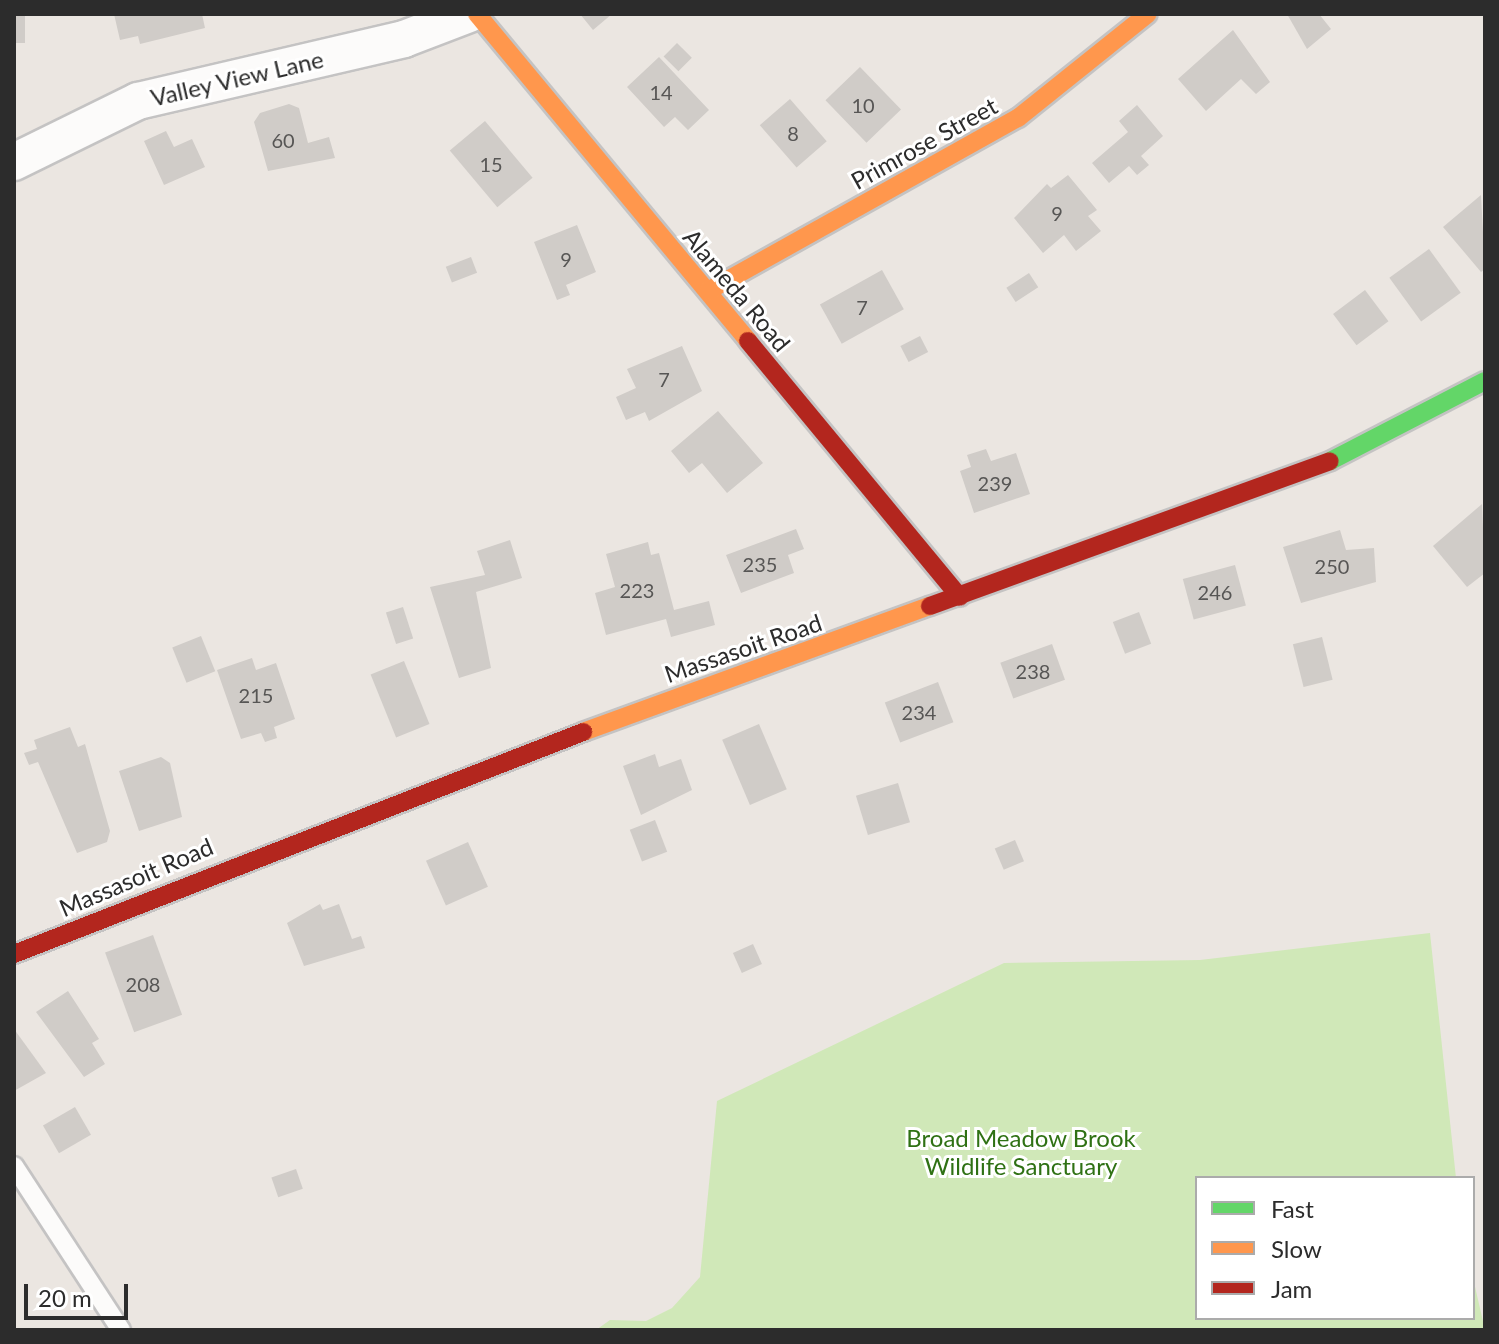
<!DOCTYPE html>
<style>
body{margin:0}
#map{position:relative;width:1499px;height:1344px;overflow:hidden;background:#ebe6e1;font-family:Lato,sans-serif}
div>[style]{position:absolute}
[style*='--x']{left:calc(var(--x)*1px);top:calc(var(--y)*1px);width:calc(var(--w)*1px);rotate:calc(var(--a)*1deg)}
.green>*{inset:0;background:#d0e8b8}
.building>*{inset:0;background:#d0ccc8;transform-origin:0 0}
.roads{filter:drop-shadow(2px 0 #c4c3c3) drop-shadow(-2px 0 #c4c3c3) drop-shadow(0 2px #c4c3c3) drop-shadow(0 -2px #c4c3c3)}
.lane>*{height:18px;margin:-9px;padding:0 9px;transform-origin:9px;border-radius:9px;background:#fcfbfa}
.street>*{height:36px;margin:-18px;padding:0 18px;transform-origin:18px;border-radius:18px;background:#fcfbfa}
.fast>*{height:18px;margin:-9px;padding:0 9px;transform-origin:9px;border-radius:9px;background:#63d668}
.slow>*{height:18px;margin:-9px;padding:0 9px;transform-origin:9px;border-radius:9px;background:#ff974d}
.jam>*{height:18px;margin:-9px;padding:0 9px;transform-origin:9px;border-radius:9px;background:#b3261e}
span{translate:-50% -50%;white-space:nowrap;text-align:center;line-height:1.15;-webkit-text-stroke:6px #fff;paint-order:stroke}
.number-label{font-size:20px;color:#575655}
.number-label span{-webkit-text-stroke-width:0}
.street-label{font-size:24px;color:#2c2c2c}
.park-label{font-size:24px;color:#2f7114}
.frame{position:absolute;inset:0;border:16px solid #2c2c2c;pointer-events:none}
.legend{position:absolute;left:1195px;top:1176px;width:280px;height:144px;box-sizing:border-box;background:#fff;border:2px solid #ababab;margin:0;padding:10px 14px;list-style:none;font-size:24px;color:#2c2c2c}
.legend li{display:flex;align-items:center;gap:16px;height:40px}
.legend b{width:40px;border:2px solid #ababab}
.scale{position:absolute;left:24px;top:1284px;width:104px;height:36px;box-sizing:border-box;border:4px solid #2c2c2c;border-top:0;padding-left:10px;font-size:24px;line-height:28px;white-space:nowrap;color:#2c2c2c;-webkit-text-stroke:6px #fff;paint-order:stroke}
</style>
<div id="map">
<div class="green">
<i style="clip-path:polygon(1430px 933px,1456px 1178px,1197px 1178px,1197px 1318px,1473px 1318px,1473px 1278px,1485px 1330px,596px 1330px,610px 1320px,646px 1321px,672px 1308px,700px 1277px,717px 1101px,1004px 963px,1200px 960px)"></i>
</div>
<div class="building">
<i style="left:14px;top:14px;width:11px;height:29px"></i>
<i style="clip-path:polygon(114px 14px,202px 14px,205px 28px,140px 44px,138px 36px,120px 40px)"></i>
<i style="clip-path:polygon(580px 14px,612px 14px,593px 30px)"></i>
<i style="clip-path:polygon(1287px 14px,1319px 14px,1331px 29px,1307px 49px)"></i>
<i style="clip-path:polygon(1233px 30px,1270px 82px,1256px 94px,1241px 79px,1206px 111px,1178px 79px)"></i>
<i style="left:677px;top:43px;width:21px;height:19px;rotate:45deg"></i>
<i style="clip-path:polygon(659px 57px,709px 110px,688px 130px,675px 117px,664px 127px,627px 87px)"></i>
<i style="left:860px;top:67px;width:59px;height:48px;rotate:46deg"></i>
<i style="left:790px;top:99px;width:56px;height:40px;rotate:49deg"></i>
<i style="clip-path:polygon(289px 104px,299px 108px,308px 143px,329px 137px,335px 158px,268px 171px,254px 122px,260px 113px)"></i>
<i style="clip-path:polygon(1137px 105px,1163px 136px,1141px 156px,1149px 165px,1137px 175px,1129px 166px,1109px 183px,1092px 163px,1128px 132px,1119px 121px)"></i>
<i style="left:485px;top:121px;width:74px;height:46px;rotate:50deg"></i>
<i style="clip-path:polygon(166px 131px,174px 147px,192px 139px,205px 167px,164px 185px,144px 141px)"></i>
<i style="clip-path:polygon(1068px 175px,1097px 210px,1088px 216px,1101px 231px,1076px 251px,1064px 235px,1043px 253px,1014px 218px,1047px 184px,1051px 188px)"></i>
<i style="clip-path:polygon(1481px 195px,1485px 269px,1481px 272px,1443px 227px)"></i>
<i style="clip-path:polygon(577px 225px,596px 272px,566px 285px,570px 295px,557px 300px,534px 242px)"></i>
<i style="left:1429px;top:249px;width:54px;height:49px;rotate:54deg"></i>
<i style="left:471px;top:257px;width:17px;height:27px;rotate:69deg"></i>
<i style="left:882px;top:270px;width:45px;height:71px;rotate:61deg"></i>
<i style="left:1029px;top:273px;width:17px;height:27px;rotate:57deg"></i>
<i style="left:1365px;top:290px;width:39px;height:40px;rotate:53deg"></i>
<i style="left:920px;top:336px;width:18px;height:22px;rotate:63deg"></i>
<i style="clip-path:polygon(682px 346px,702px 391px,649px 421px,645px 412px,626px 420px,616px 397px,636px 388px,627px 369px)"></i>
<i style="clip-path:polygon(718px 411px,763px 463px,727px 493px,702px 463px,689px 473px,671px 451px)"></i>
<i style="clip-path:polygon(986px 449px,991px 461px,1016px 453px,1030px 494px,974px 513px,960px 471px,971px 467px,967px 455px)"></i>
<i style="clip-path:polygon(1482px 504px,1485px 573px,1467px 587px,1433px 546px)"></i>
<i style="clip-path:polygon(796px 529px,804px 549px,788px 555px,794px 573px,741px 593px,726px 555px)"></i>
<i style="clip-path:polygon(1340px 530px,1346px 550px,1374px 548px,1376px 582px,1301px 603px,1283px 547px)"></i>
<i style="clip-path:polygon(510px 540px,522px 578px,476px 592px,491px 668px,459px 678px,430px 587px,485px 575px,477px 551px)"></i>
<i style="clip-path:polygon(648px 542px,651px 555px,659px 553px,674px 610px,709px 601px,715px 625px,671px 637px,666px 619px,606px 635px,595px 593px,615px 587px,606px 554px)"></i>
<i style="left:1235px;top:565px;width:42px;height:54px;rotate:75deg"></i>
<i style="left:403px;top:607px;width:33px;height:18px;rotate:72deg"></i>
<i style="left:1139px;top:612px;width:34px;height:28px;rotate:69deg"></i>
<i style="left:201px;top:636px;width:38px;height:31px;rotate:68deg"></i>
<i style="left:1322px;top:637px;width:44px;height:30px;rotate:76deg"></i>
<i style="left:1052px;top:644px;width:38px;height:55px;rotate:70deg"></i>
<i style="clip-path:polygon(252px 658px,256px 670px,276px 663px,295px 719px,274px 727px,277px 738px,265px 742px,261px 733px,241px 739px,217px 670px)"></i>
<i style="left:404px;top:661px;width:68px;height:36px;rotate:68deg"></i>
<i style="left:938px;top:682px;width:43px;height:57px;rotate:69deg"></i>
<i style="left:759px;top:724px;width:71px;height:40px;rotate:67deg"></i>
<i style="clip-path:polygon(70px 727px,78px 747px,85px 744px,110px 831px,107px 842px,77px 853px,38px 762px,29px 765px,24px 753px,37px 749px,34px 740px)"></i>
<i style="clip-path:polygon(655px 754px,659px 767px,681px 759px,692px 790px,641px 815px,623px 766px)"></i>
<i style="clip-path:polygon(161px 757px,170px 763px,182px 817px,139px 831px,119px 771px)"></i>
<i style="left:898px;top:783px;width:41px;height:44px;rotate:73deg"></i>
<i style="left:655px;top:820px;width:34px;height:27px;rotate:69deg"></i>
<i style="left:1015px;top:840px;width:23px;height:22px;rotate:67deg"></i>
<i style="left:468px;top:842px;width:49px;height:46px;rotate:66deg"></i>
<i style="clip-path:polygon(320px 904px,323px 910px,339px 904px,352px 939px,361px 936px,365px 948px,304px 966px,287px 923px)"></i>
<i style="left:153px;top:935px;width:85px;height:51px;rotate:70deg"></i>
<i style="left:753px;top:944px;width:22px;height:22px;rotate:66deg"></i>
<i style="clip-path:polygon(68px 991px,99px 1039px,92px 1043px,105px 1064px,84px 1077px,36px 1012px)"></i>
<i style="clip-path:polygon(14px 1029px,46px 1073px,14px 1091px)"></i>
<i style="left:75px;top:1107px;width:32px;height:37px;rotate:60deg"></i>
<i style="left:296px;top:1169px;width:21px;height:26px;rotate:71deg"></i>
</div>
<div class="roads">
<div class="lane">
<i style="--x:14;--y:1166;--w:196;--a:56.9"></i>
</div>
<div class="street">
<i style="--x:14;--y:162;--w:138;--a:-26.2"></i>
<i style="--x:138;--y:101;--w:273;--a:-13.1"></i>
<i style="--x:404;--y:39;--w:70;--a:-21"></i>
</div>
<div class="fast">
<i style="--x:1330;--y:461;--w:174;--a:-27.3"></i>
</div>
<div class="slow">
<i style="--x:477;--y:14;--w:425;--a:50.3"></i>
<i style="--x:708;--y:291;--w:355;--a:-29.2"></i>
<i style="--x:1018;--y:118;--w:166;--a:-38.7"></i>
<i style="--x:583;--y:732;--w:369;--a:-20"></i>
</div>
<div class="jam">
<i style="--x:748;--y:341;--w:332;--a:50.4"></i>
<i style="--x:930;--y:606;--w:425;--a:-19.9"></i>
<i style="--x:14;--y:954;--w:611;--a:-21.31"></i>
</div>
</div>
<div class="number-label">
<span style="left:661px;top:92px">14</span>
<span style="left:863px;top:105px">10</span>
<span style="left:793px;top:133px">8</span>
<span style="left:283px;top:140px">60</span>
<span style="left:491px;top:164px">15</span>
<span style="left:1057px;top:213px">9</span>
<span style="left:566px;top:259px">9</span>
<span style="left:862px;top:307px">7</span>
<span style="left:664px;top:379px">7</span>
<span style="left:995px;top:483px">239</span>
<span style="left:760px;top:564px">235</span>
<span style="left:1332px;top:566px">250</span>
<span style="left:637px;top:590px">223</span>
<span style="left:1215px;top:592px">246</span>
<span style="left:1033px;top:671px">238</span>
<span style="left:256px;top:695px">215</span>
<span style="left:919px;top:712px">234</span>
<span style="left:143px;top:984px">208</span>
</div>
<div class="street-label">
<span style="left:237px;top:78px;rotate:-13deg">Valley View Lane</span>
<span style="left:924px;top:143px;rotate:-29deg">Primrose Street</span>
<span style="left:737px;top:290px;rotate:50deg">Alameda Road</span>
<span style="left:743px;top:648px;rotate:-19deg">Massasoit Road</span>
<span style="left:136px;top:877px;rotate:-23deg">Massasoit Road</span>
</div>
<div class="park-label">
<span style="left:1021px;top:1152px">Broad Meadow Brook<br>Wildlife Sanctuary</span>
</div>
<div class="frame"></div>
<ul class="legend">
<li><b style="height:10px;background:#63d668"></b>Fast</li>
<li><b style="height:10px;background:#ff974d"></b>Slow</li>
<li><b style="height:10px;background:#b3261e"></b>Jam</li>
</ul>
<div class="scale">20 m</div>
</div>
